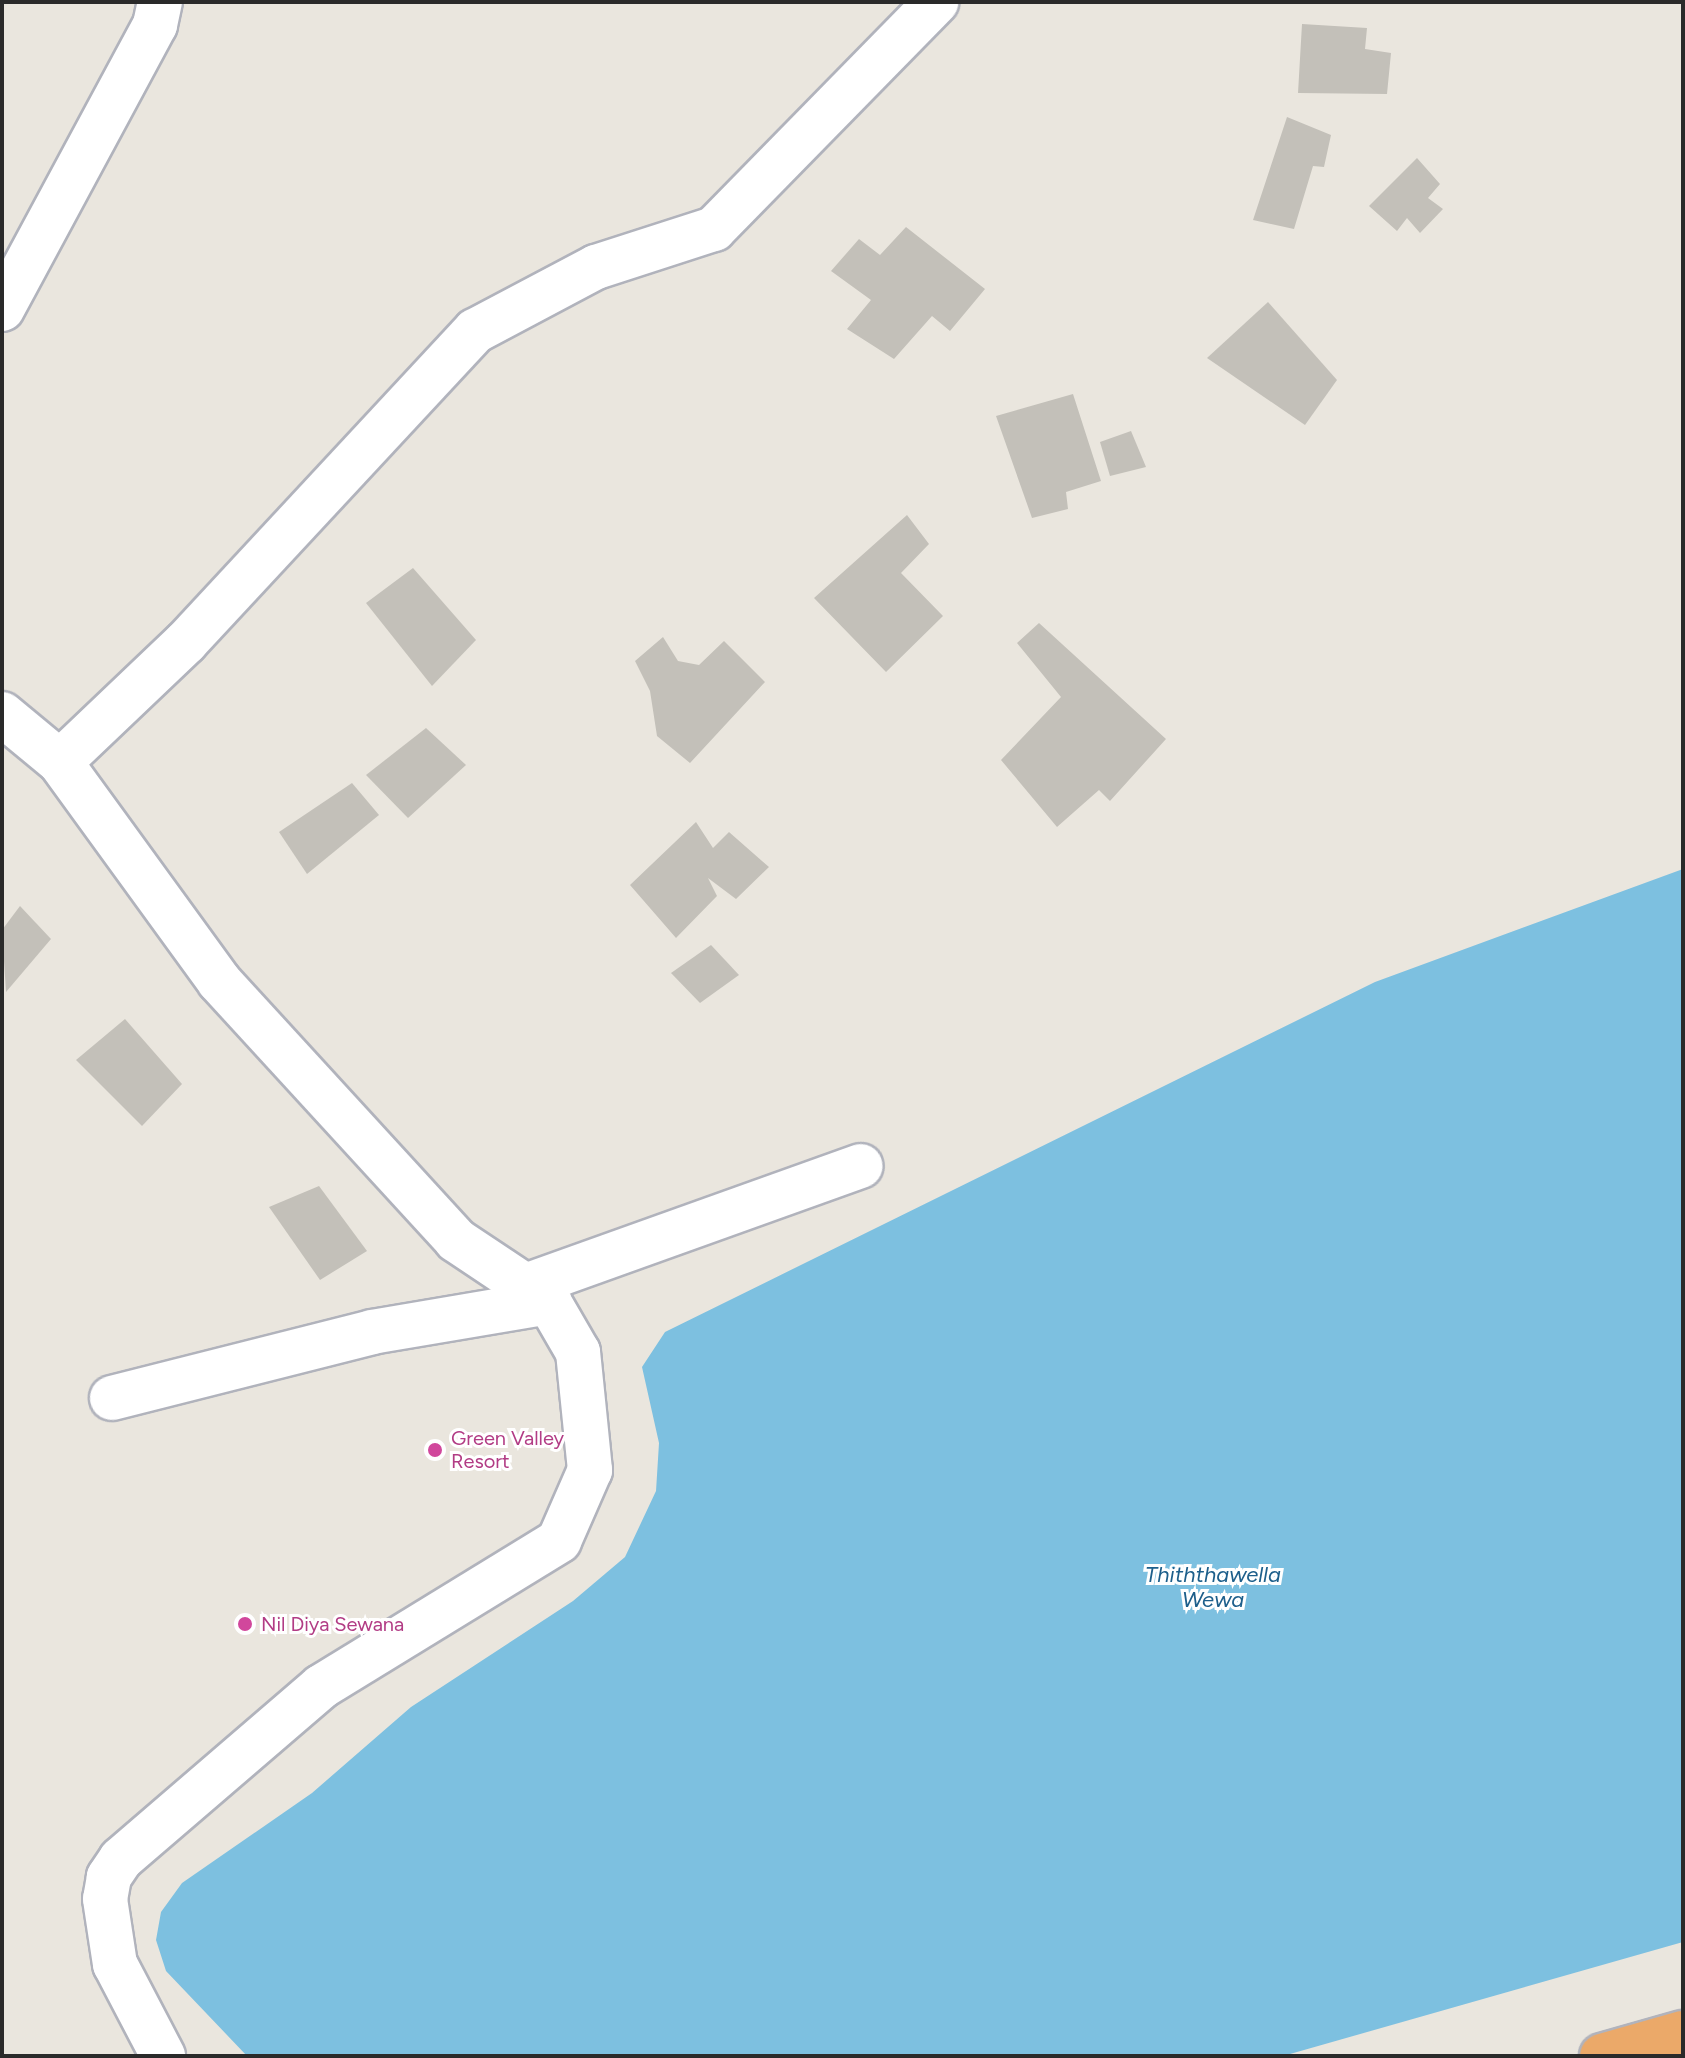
<!DOCTYPE html>
<style>
body{margin:0}
#map{position:relative;width:1685px;height:2058px;overflow:hidden;background:#eae6de;font-family:Figtree,sans-serif}
div>[style]{position:absolute}
[style*='--x']{left:calc(var(--x)*1px);top:calc(var(--y)*1px);width:calc(var(--w)*1px);rotate:calc(var(--a)*1deg)}
.water>*{inset:0;background:#7dc0e0}
.building>*{inset:0;background:#c3c0b9}
.roads{filter:drop-shadow(2px 0 #b1b3bc) drop-shadow(-2px 0 #b1b3bc) drop-shadow(0 2px #b1b3bc) drop-shadow(0 -2px #b1b3bc)}
.minor>*{height:44px;margin:-22px;padding:0 22px;transform-origin:22px;border-radius:22px;background:#fff}
.highway>*{height:44px;margin:-22px;padding:0 22px;transform-origin:22px;border-radius:22px;background:#eba969}
.dots>*{width:22px;height:22px;translate:-50% -50%;box-sizing:border-box;border:4px solid #fff;border-radius:50%}
span{translate:-50% -50%;white-space:nowrap;text-align:center;line-height:1.15;-webkit-text-stroke:6px #fff;paint-order:stroke}
.hotel-label{font-size:20px;color:#b23c85}
.left{translate:0 -50%;text-align:left}
.water-label{font-size:22px;color:#1d5f8b;font-style:italic}
.frame{position:absolute;inset:0;border:4px solid #2a2a2a;pointer-events:none}
</style>
<div id="map">
<div class="water">
<i style="clip-path:polygon(1683px 869px,1683px 1942px,1283px 2056px,247px 2056px,166px 1971px,156px 1940px,161px 1912px,182px 1883px,312px 1793px,411px 1707px,573px 1601px,625px 1557px,656px 1491px,659px 1443px,642px 1367px,665px 1332px,1375px 982px)"></i>
</div>
<div class="building">
<i style="clip-path:polygon(1302px 24px,1367px 28px,1365px 49px,1391px 53px,1387px 94px,1298px 93px)"></i>
<i style="clip-path:polygon(1287px 117px,1331px 135px,1324px 167px,1313px 166px,1294px 229px,1253px 220px)"></i>
<i style="clip-path:polygon(1417px 158px,1440px 184px,1428px 198px,1443px 209px,1420px 233px,1407px 218px,1397px 231px,1369px 206px)"></i>
<i style="clip-path:polygon(906px 227px,985px 289px,950px 331px,932px 316px,894px 359px,847px 329px,871px 300px,831px 271px,859px 239px,880px 255px)"></i>
<i style="clip-path:polygon(1268px 302px,1337px 380px,1305px 425px,1207px 358px)"></i>
<i style="clip-path:polygon(1073px 394px,1101px 481px,1066px 492px,1068px 509px,1032px 518px,996px 416px)"></i>
<i style="clip-path:polygon(1131px 431px,1146px 467px,1110px 476px,1100px 442px)"></i>
<i style="clip-path:polygon(907px 515px,929px 544px,901px 573px,943px 616px,886px 672px,814px 598px)"></i>
<i style="clip-path:polygon(413px 568px,476px 640px,432px 686px,366px 603px)"></i>
<i style="clip-path:polygon(1039px 623px,1166px 739px,1110px 801px,1099px 790px,1057px 827px,1001px 760px,1061px 697px,1017px 643px)"></i>
<i style="clip-path:polygon(663px 637px,678px 661px,699px 665px,724px 641px,765px 682px,690px 763px,657px 736px,650px 691px,635px 661px)"></i>
<i style="clip-path:polygon(426px 728px,466px 765px,408px 818px,366px 775px)"></i>
<i style="clip-path:polygon(352px 783px,379px 815px,307px 874px,279px 832px)"></i>
<i style="clip-path:polygon(696px 822px,713px 848px,729px 832px,769px 867px,736px 899px,708px 878px,717px 896px,676px 938px,630px 885px)"></i>
<i style="clip-path:polygon(20px 906px,51px 939px,6px 992px,2px 930px)"></i>
<i style="clip-path:polygon(711px 945px,739px 975px,700px 1003px,671px 973px)"></i>
<i style="clip-path:polygon(125px 1019px,182px 1084px,142px 1126px,76px 1060px)"></i>
<i style="clip-path:polygon(319px 1186px,367px 1251px,320px 1280px,269px 1207px)"></i>
</div>
<div class="roads">
<div class="minor">
<i style="--x:2;--y:309;--w:323;--a:-61.7"></i>
<i style="--x:155;--y:25;--w:24;--a:-78"></i>
<i style="--x:2;--y:714;--w:75;--a:39.6"></i>
<i style="--x:60;--y:762;--w:271;--a:54"></i>
<i style="--x:219;--y:981;--w:351;--a:47.5"></i>
<i style="--x:456;--y:1240;--w:112;--a:33.7"></i>
<i style="--x:549;--y:1302;--w:58;--a:59.9"></i>
<i style="--x:578;--y:1352;--w:119;--a:84.2"></i>
<i style="--x:590;--y:1470;--w:77;--a:113.6"></i>
<i style="--x:559;--y:1541;--w:279;--a:148.5"></i>
<i style="--x:321;--y:1687;--w:264;--a:139.3"></i>
<i style="--x:121;--y:1859;--w:22;--a:124"></i>
<i style="--x:109;--y:1877;--w:22;--a:100"></i>
<i style="--x:105;--y:1899;--w:66;--a:81.3"></i>
<i style="--x:115;--y:1964;--w:104;--a:62.4"></i>
<i style="--x:60;--y:762;--w:174;--a:-43.6"></i>
<i style="--x:186;--y:642;--w:425;--a:-47.1"></i>
<i style="--x:475;--y:331;--w:137;--a:-27.9"></i>
<i style="--x:596;--y:267;--w:124;--a:-17.9"></i>
<i style="--x:714;--y:229;--w:318;--a:-45.6"></i>
<i style="--x:531;--y:1284;--w:350;--a:-19.7"></i>
<i style="--x:112;--y:1398;--w:268;--a:-14.2"></i>
<i style="--x:372;--y:1332;--w:180;--a:-9.6"></i>
</div>
<div class="highway">
<i style="--x:1602;--y:2056;--w:84;--a:-15.9"></i>
</div>
</div>
<div class="dots">
<i style="left:435px;top:1450px;background:#d1479c"></i>
<i style="left:245px;top:1624px;background:#d1479c"></i>
</div>
<div class="hotel-label">
<span class="left" style="left:451px;top:1450px">Green Valley<br>Resort</span>
<span class="left" style="left:261px;top:1624px">Nil Diya Sewana</span>
</div>
<div class="water-label">
<span style="left:1213px;top:1587px">Thiththawella<br>Wewa</span>
</div>
<div class="frame"></div>
</div>
